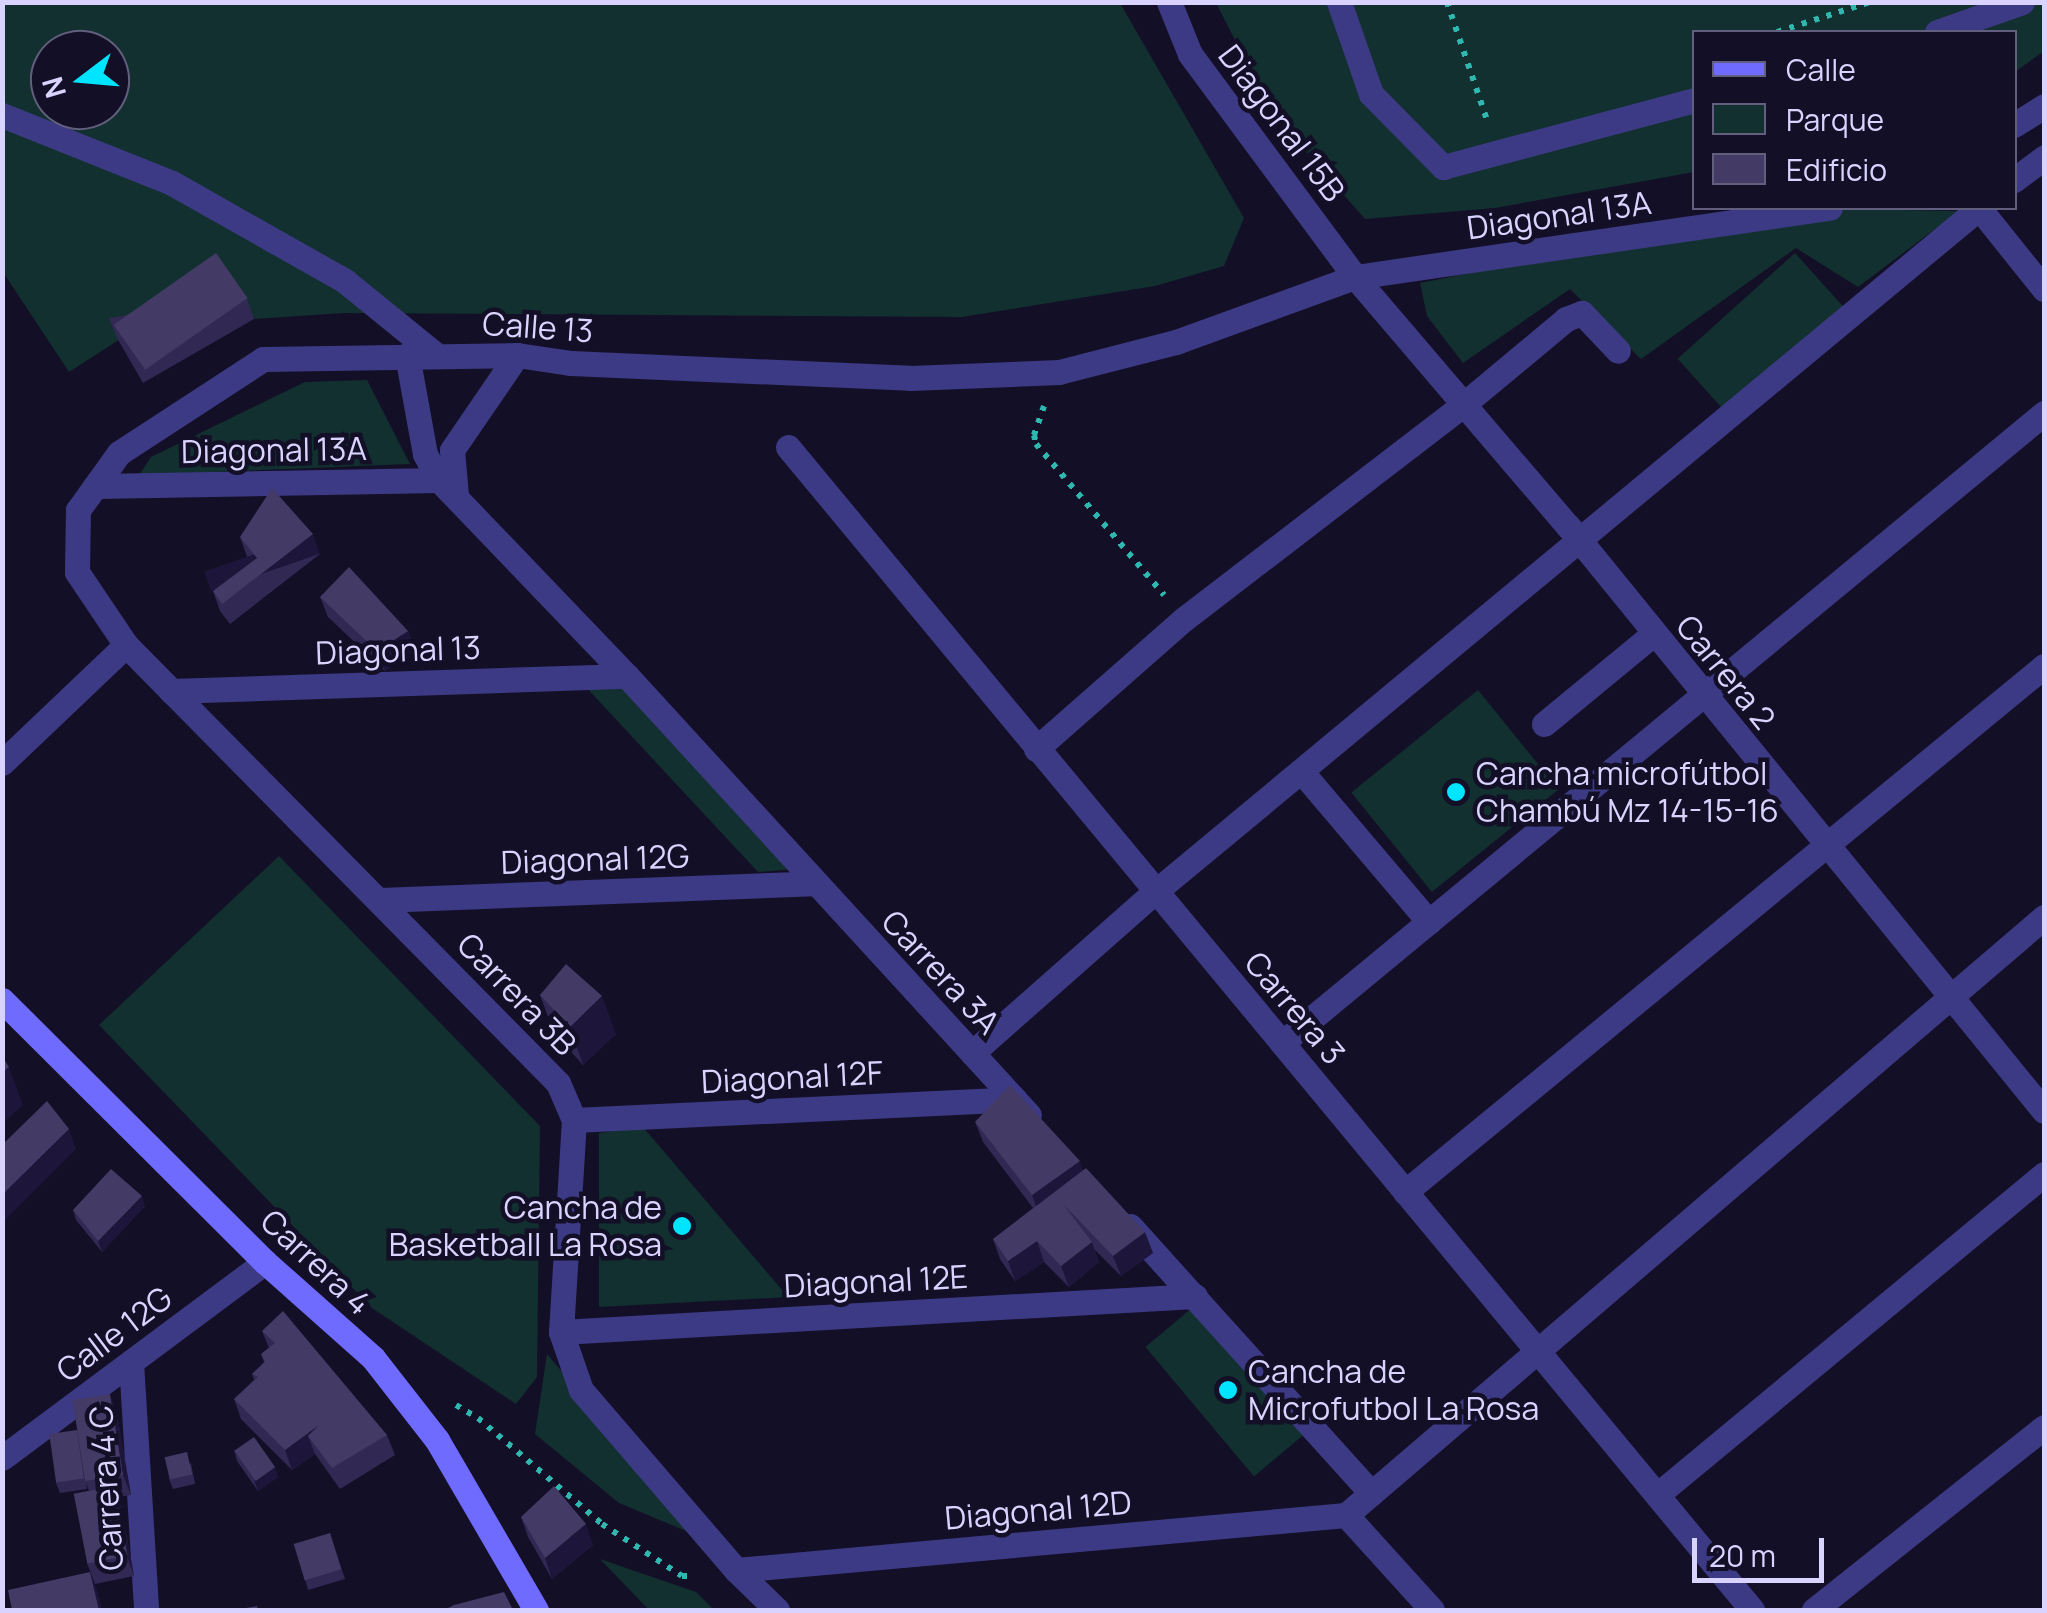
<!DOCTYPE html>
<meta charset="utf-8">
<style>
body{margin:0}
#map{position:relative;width:2047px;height:1613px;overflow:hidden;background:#130f26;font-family:Manrope,sans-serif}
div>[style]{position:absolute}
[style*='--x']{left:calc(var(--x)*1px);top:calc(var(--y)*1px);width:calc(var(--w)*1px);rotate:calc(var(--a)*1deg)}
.green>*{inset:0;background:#12302f;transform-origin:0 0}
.path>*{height:6px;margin-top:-3px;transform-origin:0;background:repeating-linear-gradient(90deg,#2fb8b0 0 5px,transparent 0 13px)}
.lane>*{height:25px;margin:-12.5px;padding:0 12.5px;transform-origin:12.5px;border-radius:12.5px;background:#3d3a85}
.street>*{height:25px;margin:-12.5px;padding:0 12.5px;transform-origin:12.5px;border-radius:12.5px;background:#3d3a85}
.secondary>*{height:25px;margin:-12.5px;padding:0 12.5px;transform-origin:12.5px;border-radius:12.5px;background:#6f6bff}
.wall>*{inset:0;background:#312854}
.shaded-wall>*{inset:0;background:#1d163a;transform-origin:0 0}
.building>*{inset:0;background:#433a66;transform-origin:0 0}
.dots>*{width:28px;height:28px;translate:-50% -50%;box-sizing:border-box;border:5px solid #130f26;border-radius:50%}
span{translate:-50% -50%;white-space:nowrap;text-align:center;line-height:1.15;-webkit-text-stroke:9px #130f26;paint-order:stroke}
.street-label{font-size:32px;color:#d9d4ff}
.poi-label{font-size:32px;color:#d9d4ff}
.left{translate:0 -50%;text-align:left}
.right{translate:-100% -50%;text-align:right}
.frame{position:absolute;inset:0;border:5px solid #d9d4ff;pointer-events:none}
.legend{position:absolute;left:1692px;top:30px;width:325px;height:180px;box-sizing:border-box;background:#130f26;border:2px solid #625e7d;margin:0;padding:12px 18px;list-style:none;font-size:30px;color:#d9d4ff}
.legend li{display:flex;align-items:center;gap:20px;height:50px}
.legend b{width:50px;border:2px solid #625e7d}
.north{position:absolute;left:30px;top:30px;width:100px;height:100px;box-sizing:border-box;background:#130f26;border:2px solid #625e7d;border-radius:50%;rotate:254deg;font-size:28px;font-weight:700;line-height:40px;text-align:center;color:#d9d4ff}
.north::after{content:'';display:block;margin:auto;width:35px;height:45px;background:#00e5ff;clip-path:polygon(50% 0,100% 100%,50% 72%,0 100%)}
.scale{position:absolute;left:1692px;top:1538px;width:132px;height:45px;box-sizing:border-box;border:5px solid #d9d4ff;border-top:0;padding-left:12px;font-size:30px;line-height:35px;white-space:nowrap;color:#d9d4ff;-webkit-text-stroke:8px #130f26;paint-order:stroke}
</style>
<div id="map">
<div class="green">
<i style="clip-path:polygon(evenodd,2px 3px,1120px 3px,1244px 218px,1224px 266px,1155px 286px,962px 317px,344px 313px,254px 319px,223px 273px,69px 372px,3px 272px,2px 3px,50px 50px,110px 50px,110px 110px,50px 110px,50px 50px)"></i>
<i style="clip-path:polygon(1216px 3px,2044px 3px,2044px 51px,2015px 72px,2014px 32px,1694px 32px,1694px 172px,1495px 208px,1365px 219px,1274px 116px)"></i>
<i style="clip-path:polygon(1792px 208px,1959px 211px,1858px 287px,1796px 248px,1641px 359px,1570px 289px,1463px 363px,1427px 316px,1420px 283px)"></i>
<i style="left:1795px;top:253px;width:74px;height:158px;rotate:48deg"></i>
<i style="clip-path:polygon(367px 380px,410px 464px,139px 475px,151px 457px,305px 382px)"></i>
<i style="clip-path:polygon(584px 685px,627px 686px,795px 869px,758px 872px)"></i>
<i style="left:1478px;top:690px;width:128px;height:163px;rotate:51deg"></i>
<i style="clip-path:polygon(279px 856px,540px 1126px,537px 1377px,516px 1404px,372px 1308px,99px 1025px)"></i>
<i style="clip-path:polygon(643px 1127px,788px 1297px,599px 1307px,599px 1133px)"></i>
<i style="left:1199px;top:1302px;width:169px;height:70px;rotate:50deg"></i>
<i style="clip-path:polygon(547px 1354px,705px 1539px,619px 1503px,535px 1434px)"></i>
<i style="clip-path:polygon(600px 1559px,696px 1592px,714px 1610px,649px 1610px)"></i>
</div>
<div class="path">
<i style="--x:1447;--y:2;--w:125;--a:71.3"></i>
<i style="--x:1777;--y:32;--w:98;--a:-17.9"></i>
<i style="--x:1044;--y:406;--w:31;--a:109"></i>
<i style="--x:1034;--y:435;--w:9;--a:77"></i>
<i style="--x:1036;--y:444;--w:198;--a:49.7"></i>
<i style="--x:456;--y:1405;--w:26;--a:31"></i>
<i style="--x:478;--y:1418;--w:163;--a:40.5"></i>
<i style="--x:602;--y:1524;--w:95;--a:33"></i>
<i style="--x:682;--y:1576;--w:13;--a:0"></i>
</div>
<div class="lane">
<i style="--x:1544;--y:724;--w:141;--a:-39.5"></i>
</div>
<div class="street">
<i style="--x:1169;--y:2;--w:56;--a:68"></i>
<i style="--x:1190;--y:54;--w:277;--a:53.5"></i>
<i style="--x:1355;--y:277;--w:328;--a:49.5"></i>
<i style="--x:1568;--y:526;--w:754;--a:50.87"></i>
<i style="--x:1339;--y:2;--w:97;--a:70.8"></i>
<i style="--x:1371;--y:94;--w:103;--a:45.4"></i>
<i style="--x:1443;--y:167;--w:260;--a:-14.9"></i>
<i style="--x:1937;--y:32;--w:90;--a:-19.4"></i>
<i style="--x:2;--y:115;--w:183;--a:21.8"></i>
<i style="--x:172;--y:183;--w:199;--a:29.5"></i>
<i style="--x:345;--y:281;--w:117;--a:39.1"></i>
<i style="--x:2014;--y:125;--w:36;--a:-32"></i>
<i style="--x:2014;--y:180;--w:38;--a:-37"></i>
<i style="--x:1979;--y:208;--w:104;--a:51.3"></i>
<i style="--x:407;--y:355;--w:101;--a:79.7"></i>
<i style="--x:425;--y:454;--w:30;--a:62"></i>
<i style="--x:439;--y:480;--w:272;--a:46.2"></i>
<i style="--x:627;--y:676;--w:595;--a:47.52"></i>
<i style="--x:788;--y:447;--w:1511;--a:50.34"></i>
<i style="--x:95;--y:486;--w:359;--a:-1"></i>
<i style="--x:456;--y:495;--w:45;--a:-95.1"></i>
<i style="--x:452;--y:450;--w:115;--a:-55.6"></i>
<i style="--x:171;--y:691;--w:456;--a:-1.9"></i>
<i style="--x:1036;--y:749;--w:197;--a:-41.3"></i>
<i style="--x:1184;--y:619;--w:353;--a:-37.5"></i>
<i style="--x:1464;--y:404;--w:133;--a:-39.8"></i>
<i style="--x:1566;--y:319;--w:17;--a:-21"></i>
<i style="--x:1582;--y:313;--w:52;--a:46.5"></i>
<i style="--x:2;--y:763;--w:171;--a:-43.6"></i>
<i style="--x:1301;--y:771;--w:198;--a:49.7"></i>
<i style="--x:380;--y:900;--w:433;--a:-2.2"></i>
<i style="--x:1282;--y:1043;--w:989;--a:-39.58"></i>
<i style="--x:972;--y:1053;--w:245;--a:-41.4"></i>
<i style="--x:1156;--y:891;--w:1069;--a:-39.69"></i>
<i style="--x:574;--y:1120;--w:441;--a:-2.7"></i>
<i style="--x:1405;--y:1192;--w:828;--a:-39.46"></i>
<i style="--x:1130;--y:1226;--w:360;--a:47.9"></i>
<i style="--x:561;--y:1332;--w:635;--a:-3.25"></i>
<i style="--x:131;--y:1362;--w:248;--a:86.5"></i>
<i style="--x:2;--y:1458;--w:328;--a:-36.7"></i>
<i style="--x:1657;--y:1495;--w:503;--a:-39.67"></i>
<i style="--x:1346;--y:1515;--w:919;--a:-40.59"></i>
<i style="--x:1346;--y:1515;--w:128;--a:47.8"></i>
<i style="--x:736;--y:1570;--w:612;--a:-5.15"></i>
<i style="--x:777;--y:1610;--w:57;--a:-135.7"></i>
<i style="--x:736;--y:1570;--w:238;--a:-130.7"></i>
<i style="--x:581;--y:1390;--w:61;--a:-109"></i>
<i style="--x:561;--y:1332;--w:212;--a:-86.5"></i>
<i style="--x:574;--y:1120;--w:40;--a:-113.4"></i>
<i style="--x:558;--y:1083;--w:615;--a:-134.6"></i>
<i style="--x:126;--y:645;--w:88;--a:-123.9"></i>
<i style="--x:77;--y:572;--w:62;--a:-89.1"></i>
<i style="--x:78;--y:510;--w:70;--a:-54.3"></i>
<i style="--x:119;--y:453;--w:172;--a:-33.1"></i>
<i style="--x:263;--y:359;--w:254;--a:-0.9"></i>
<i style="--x:517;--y:355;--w:55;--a:8.4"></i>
<i style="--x:571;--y:363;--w:339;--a:2.5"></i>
<i style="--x:910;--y:378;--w:149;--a:-2.3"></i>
<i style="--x:1059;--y:372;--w:121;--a:-14.4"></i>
<i style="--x:1176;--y:342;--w:190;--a:-20"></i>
<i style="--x:1355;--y:277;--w:480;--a:-8.3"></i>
<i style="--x:1814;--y:1610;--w:294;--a:-38.5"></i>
</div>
<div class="secondary">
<i style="--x:2;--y:1000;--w:371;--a:44.9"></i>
<i style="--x:265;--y:1262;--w:144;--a:41.6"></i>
<i style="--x:373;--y:1358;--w:104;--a:52"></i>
<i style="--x:437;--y:1440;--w:197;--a:59.8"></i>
</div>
<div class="wall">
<i style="clip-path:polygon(247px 298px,254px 319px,143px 383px,117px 338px,109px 318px)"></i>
<i style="clip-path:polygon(240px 537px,320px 554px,230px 624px,220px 611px,213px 591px,252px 562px,247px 557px)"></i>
<i style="clip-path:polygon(320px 597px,408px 631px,415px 651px,385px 671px,328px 617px)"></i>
<i style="clip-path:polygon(540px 995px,616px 1034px,583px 1065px,554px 1033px)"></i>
<i style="clip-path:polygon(975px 1122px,1083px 1170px,1153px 1253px,1121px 1276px,1094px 1249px,1099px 1262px,1069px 1287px,1044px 1262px,1015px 1281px,1000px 1259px,993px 1239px,1033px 1208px,983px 1142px)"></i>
<i style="clip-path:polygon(145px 1206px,102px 1252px,76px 1220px,73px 1210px)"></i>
<i style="clip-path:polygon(262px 1331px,387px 1435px,395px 1455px,340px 1489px,315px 1454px,292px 1470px,241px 1419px,234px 1399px,254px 1380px,252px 1374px,264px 1362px,261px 1354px,269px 1348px)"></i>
<i style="clip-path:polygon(117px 1414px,131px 1495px,118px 1497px,121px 1506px,134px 1576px,95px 1584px,98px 1592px,87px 1563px,89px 1491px,86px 1483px,87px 1489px,60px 1493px,56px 1483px,77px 1430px)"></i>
<i style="clip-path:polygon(234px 1450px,278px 1477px,258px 1491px,237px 1461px)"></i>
<i style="clip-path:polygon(191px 1463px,195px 1484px,173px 1489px,169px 1479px)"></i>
<i style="clip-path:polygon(521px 1517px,593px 1545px,552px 1579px,528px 1537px)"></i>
<i style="clip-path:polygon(330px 1533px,345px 1579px,308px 1590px,305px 1579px)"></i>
</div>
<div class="shaded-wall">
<i style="left:313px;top:534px;width:21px;height:115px;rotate:71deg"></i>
<i style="clip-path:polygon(408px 631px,415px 651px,385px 671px,377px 651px)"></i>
<i style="clip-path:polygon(602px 996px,616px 1034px,583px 1065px,570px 1027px)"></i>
<i style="clip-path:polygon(9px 1067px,23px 1105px,2px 1124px,2px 1073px)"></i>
<i style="clip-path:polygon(69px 1129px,76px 1149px,2px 1223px,2px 1195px)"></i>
<i style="clip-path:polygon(1080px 1161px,1087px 1182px,1039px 1215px,1032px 1195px)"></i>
<i style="clip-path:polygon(142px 1196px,145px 1206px,102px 1252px,98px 1241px)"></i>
<i style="clip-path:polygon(1145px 1232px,1153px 1253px,1121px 1276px,1113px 1256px)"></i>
<i style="clip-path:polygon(1037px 1241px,1044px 1262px,1015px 1281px,1008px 1261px)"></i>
<i style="clip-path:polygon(1092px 1242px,1099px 1262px,1069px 1287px,1061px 1266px)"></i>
<i style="clip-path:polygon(110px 1394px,117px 1414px,131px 1495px,123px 1475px)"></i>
<i style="clip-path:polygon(319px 1425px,308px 1436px,315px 1454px,292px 1470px,285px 1450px)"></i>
<i style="clip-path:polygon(275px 1467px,278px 1477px,258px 1491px,254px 1480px)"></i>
<i style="clip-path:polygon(114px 1486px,121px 1506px,134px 1576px,127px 1556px)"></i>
<i style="clip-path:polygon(586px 1524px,593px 1545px,552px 1579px,545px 1558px)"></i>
<i style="clip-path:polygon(90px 1572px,98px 1592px,102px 1610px,99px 1610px)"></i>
</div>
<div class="building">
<i style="left:216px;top:253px;width:55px;height:125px;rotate:55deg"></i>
<i style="clip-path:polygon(272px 488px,313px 534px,222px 604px,213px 591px,257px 558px,240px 537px)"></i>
<i style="clip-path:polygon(349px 567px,408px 631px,377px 651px,320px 597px)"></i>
<i style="clip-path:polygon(566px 964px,602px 996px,570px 1027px,540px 995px)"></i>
<i style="clip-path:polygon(2px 1056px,9px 1067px,2px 1073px)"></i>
<i style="clip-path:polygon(1010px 1085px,1080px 1161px,1032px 1195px,975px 1122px)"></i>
<i style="clip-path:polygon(47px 1101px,69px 1129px,2px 1195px,2px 1145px)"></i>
<i style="clip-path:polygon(1086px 1168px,1145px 1232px,1113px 1256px,1063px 1204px,1092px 1242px,1061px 1266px,1037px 1241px,1008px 1261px,993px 1239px)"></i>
<i style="clip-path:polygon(111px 1169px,142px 1196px,98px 1241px,73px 1210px)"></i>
<i style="clip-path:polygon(283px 1311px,387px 1435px,332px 1468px,308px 1436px,319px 1425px,285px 1450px,234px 1399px,258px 1377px,252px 1374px,265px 1362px,261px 1354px,275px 1343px,262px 1331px)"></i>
<i style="left:110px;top:1394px;width:82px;height:38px;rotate:81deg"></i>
<i style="left:77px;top:1430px;width:49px;height:28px;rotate:82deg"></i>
<i style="left:254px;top:1437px;width:37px;height:24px;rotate:55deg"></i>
<i style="left:187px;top:1452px;width:23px;height:23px;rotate:77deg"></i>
<i style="left:114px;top:1486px;width:71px;height:41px;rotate:79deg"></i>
<i style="clip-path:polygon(554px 1486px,586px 1524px,545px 1558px,521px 1517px)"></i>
<i style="left:330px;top:1533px;width:38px;height:38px;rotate:73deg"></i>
<i style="clip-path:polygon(90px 1572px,99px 1610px,12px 1610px,8px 1590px)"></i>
<i style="clip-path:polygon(504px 1592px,513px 1610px,444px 1610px,454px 1605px)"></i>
<i style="clip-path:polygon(257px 1606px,258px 1610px,234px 1610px)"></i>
</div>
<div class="dots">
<i style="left:1456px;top:792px;background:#00e5ff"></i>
<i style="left:682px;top:1226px;background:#00e5ff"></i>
<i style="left:1228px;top:1390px;background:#00e5ff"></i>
</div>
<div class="street-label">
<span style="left:1282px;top:123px;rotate:53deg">Diagonal 15B</span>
<span style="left:1559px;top:215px;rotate:-8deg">Diagonal 13A</span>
<span style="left:538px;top:327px;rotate:4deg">Calle 13</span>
<span style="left:274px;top:450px;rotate:-1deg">Diagonal 13A</span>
<span style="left:398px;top:650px;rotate:-2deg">Diagonal 13</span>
<span style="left:1726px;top:672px;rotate:51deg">Carrera 2</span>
<span style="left:595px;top:859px;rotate:-2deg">Diagonal 12G</span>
<span style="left:941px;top:972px;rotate:47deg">Carrera 3A</span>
<span style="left:517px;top:994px;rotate:46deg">Carrera 3B</span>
<span style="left:1295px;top:1008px;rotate:50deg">Carrera 3</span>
<span style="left:792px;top:1077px;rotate:-3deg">Diagonal 12F</span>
<span style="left:316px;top:1262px;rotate:43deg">Carrera 4</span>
<span style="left:876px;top:1281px;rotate:-3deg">Diagonal 12E</span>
<span style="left:114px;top:1334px;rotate:-37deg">Calle 12G</span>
<span style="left:106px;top:1488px;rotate:-94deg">Carrera 4 C</span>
<span style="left:1038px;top:1510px;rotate:-5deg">Diagonal 12D</span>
</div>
<div class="poi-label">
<span class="left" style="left:1476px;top:792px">Cancha microfútbol<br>Chambú Mz 14-15-16</span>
<span class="right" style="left:662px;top:1226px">Cancha de<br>Basketball La Rosa</span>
<span class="left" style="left:1248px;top:1390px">Cancha de<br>Microfutbol La Rosa</span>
</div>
<div class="frame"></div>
<ul class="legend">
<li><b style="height:12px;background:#6f6bff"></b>Calle</li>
<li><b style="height:28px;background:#12302f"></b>Parque</li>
<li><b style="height:28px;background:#433a66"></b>Edificio</li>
</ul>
<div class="north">N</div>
<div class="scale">20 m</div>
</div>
